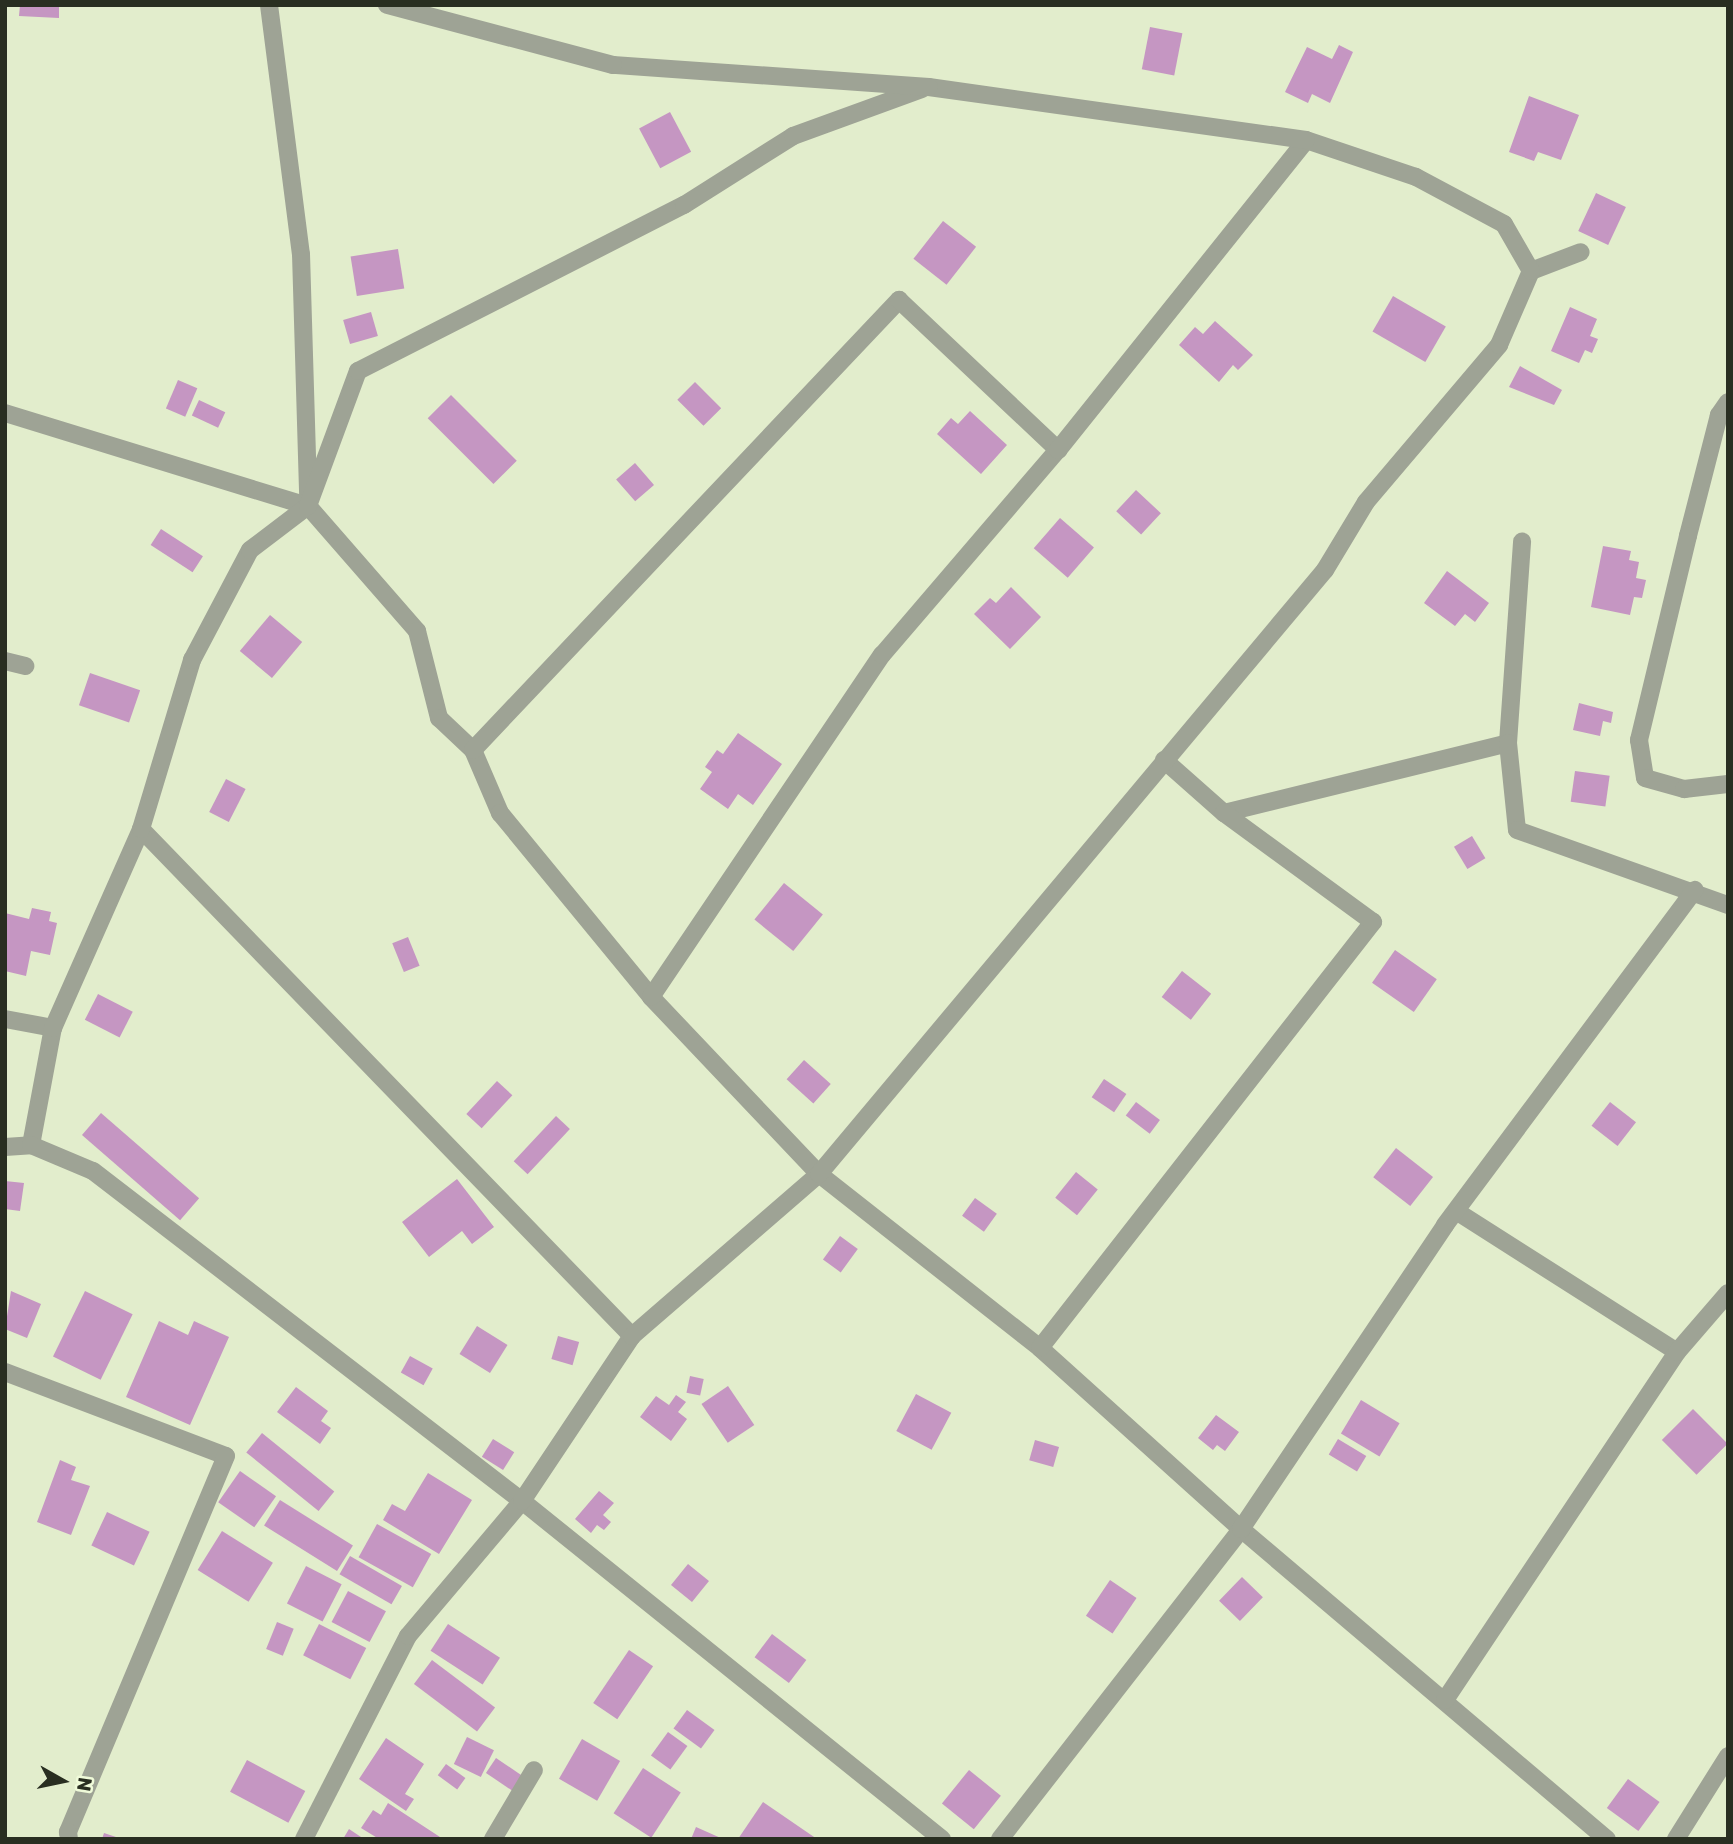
<!DOCTYPE html>
<style>
body{margin:0}
#map{position:relative;width:1733px;height:1844px;overflow:hidden;background:#e2edcc;font-family:Rubik,sans-serif}
div>[style]{position:absolute}
[style*='--x']{left:calc(var(--x)*1px);top:calc(var(--y)*1px);width:calc(var(--w)*1px);rotate:calc(var(--a)*1deg)}
.building>*{inset:0;background:#c596c2;transform-origin:0 0}
.lane>*{height:18px;margin:-9px;padding:0 9px;transform-origin:9px;border-radius:9px;background:#9ea395}
.street>*{height:18px;margin:-9px;padding:0 9px;transform-origin:9px;border-radius:9px;background:#9ea395}
span{translate:-50% -50%;white-space:nowrap;text-align:center;line-height:1.15;-webkit-text-stroke:6px #effad9;paint-order:stroke}
.frame{position:absolute;inset:0;border:7px solid #292e21;pointer-events:none}
.north{position:absolute;left:28px;top:1746px;width:70px;height:70px;-webkit-text-stroke:5px #effad9;paint-order:stroke;rotate:99deg;font-size:19px;font-weight:700;line-height:28px;text-align:center;color:#292e21}
.north::after{content:'';display:block;margin:auto;width:24px;height:32px;background:#292e21;clip-path:polygon(50% 0,100% 100%,50% 72%,0 100%)}
</style>
<div id="map">
<div class="building">
<i style="clip-path:polygon(20px 5px,59px 5px,59px 18px,19px 16px)"></i>
<i style="left:1150px;top:27px;width:33px;height:43px;rotate:11deg"></i>
<i style="clip-path:polygon(1339px 45px,1353px 52px,1330px 103px,1312px 94px,1308px 103px,1285px 92px,1307px 47px,1332px 59px)"></i>
<i style="clip-path:polygon(1529px 96px,1579px 115px,1561px 160px,1538px 152px,1534px 161px,1509px 152px)"></i>
<i style="left:670px;top:112px;width:45px;height:35px;rotate:62deg"></i>
<i style="left:1596px;top:193px;width:33px;height:42px;rotate:25deg"></i>
<i style="left:943px;top:221px;width:42px;height:48px;rotate:38deg"></i>
<i style="left:398px;top:249px;width:40px;height:48px;rotate:81deg"></i>
<i style="left:1393px;top:296px;width:61px;height:41px;rotate:30deg"></i>
<i style="clip-path:polygon(1570px 307px,1597px 319px,1590px 336px,1598px 339px,1592px 353px,1585px 350px,1579px 363px,1551px 351px)"></i>
<i style="left:371px;top:312px;width:25px;height:29px;rotate:74deg"></i>
<i style="clip-path:polygon(1215px 321px,1253px 355px,1238px 370px,1233px 365px,1219px 382px,1179px 345px,1195px 327px,1203px 334px)"></i>
<i style="clip-path:polygon(1520px 366px,1562px 390px,1554px 405px,1509px 387px)"></i>
<i style="left:178px;top:380px;width:21px;height:31px;rotate:23deg"></i>
<i style="left:695px;top:382px;width:37px;height:25px;rotate:45deg"></i>
<i style="left:451px;top:395px;width:93px;height:33px;rotate:45deg"></i>
<i style="left:199px;top:400px;width:29px;height:17px;rotate:25deg"></i>
<i style="clip-path:polygon(970px 411px,1007px 445px,981px 474px,937px 434px,951px 418px,958px 424px)"></i>
<i style="left:635px;top:463px;width:29px;height:25px;rotate:49deg"></i>
<i style="left:1136px;top:490px;width:34px;height:29px;rotate:43deg"></i>
<i style="left:1060px;top:518px;width:45px;height:40px;rotate:41deg"></i>
<i style="left:161px;top:529px;width:50px;height:19px;rotate:33deg"></i>
<i style="clip-path:polygon(1603px 546px,1631px 551px,1629px 560px,1639px 562px,1636px 578px,1646px 580px,1642px 598px,1634px 597px,1630px 615px,1591px 607px)"></i>
<i style="clip-path:polygon(1447px 571px,1489px 603px,1475px 622px,1465px 614px,1455px 626px,1424px 603px)"></i>
<i style="clip-path:polygon(1011px 587px,1041px 617px,1010px 649px,974px 614px,990px 598px,996px 603px)"></i>
<i style="left:270px;top:615px;width:42px;height:47px;rotate:40deg"></i>
<i style="left:90px;top:673px;width:53px;height:34px;rotate:19deg"></i>
<i style="clip-path:polygon(1579px 703px,1613px 712px,1611px 723px,1603px 721px,1600px 736px,1573px 730px)"></i>
<i style="clip-path:polygon(738px 733px,782px 764px,753px 805px,738px 794px,728px 809px,700px 789px,712px 772px,705px 767px,717px 750px,723px 754px)"></i>
<i style="left:1575px;top:771px;width:35px;height:31px;rotate:8deg"></i>
<i style="left:226px;top:779px;width:22px;height:37px;rotate:27deg"></i>
<i style="left:1472px;top:836px;width:26px;height:21px;rotate:59deg"></i>
<i style="left:784px;top:883px;width:50px;height:47px;rotate:39deg"></i>
<i style="clip-path:polygon(32px 908px,51px 912px,49px 921px,57px 923px,50px 955px,31px 951px,26px 976px,5px 971px,5px 913px,29px 919px)"></i>
<i style="left:408px;top:937px;width:31px;height:17px;rotate:68deg"></i>
<i style="left:1395px;top:950px;width:51px;height:40px;rotate:35deg"></i>
<i style="left:1182px;top:971px;width:37px;height:33px;rotate:38deg"></i>
<i style="left:98px;top:994px;width:39px;height:29px;rotate:27deg"></i>
<i style="left:804px;top:1060px;width:36px;height:26px;rotate:42deg"></i>
<i style="left:1104px;top:1079px;width:27px;height:22px;rotate:34deg"></i>
<i style="left:497px;top:1081px;width:21px;height:45px;rotate:43deg"></i>
<i style="left:1136px;top:1102px;width:30px;height:17px;rotate:37deg"></i>
<i style="left:1610px;top:1102px;width:33px;height:30px;rotate:38deg"></i>
<i style="left:101px;top:1113px;width:130px;height:29px;rotate:41deg"></i>
<i style="left:556px;top:1116px;width:19px;height:62px;rotate:43deg"></i>
<i style="left:1396px;top:1148px;width:47px;height:37px;rotate:38deg"></i>
<i style="left:1076px;top:1172px;width:28px;height:33px;rotate:39deg"></i>
<i style="clip-path:polygon(457px 1179px,494px 1227px,472px 1244px,462px 1231px,429px 1257px,402px 1222px)"></i>
<i style="clip-path:polygon(5px 1181px,24px 1183px,20px 1211px,5px 1209px)"></i>
<i style="left:975px;top:1198px;width:27px;height:22px;rotate:36deg"></i>
<i style="left:840px;top:1236px;width:22px;height:29px;rotate:36deg"></i>
<i style="clip-path:polygon(11px 1291px,41px 1304px,27px 1338px,5px 1329px)"></i>
<i style="left:85px;top:1291px;width:53px;height:73px;rotate:26deg"></i>
<i style="clip-path:polygon(159px 1321px,188px 1335px,194px 1321px,229px 1337px,190px 1425px,126px 1397px)"></i>
<i style="left:477px;top:1326px;width:36px;height:33px;rotate:32deg"></i>
<i style="left:558px;top:1336px;width:22px;height:24px;rotate:16deg"></i>
<i style="left:410px;top:1356px;width:26px;height:19px;rotate:29deg"></i>
<i style="left:690px;top:1376px;width:14px;height:17px;rotate:12deg"></i>
<i style="left:728px;top:1386px;width:47px;height:32px;rotate:56deg"></i>
<i style="clip-path:polygon(296px 1387px,328px 1411px,321px 1421px,331px 1428px,320px 1444px,277px 1412px)"></i>
<i style="left:916px;top:1394px;width:40px;height:42px;rotate:28deg"></i>
<i style="clip-path:polygon(676px 1395px,686px 1402px,678px 1412px,687px 1419px,671px 1441px,640px 1417px,656px 1396px,669px 1405px)"></i>
<i style="left:1361px;top:1400px;width:45px;height:39px;rotate:31deg"></i>
<i style="left:1693px;top:1409px;width:49px;height:44px;rotate:45deg"></i>
<i style="clip-path:polygon(1216px 1415px,1239px 1432px,1225px 1451px,1217px 1445px,1213px 1450px,1198px 1438px)"></i>
<i style="left:262px;top:1433px;width:93px;height:25px;rotate:39deg"></i>
<i style="left:493px;top:1439px;width:25px;height:21px;rotate:32deg"></i>
<i style="left:1338px;top:1439px;width:33px;height:18px;rotate:31deg"></i>
<i style="left:1035px;top:1440px;width:25px;height:21px;rotate:16deg"></i>
<i style="clip-path:polygon(60px 1460px,76px 1467px,71px 1480px,90px 1486px,71px 1535px,37px 1522px)"></i>
<i style="left:240px;top:1471px;width:44px;height:38px;rotate:35deg"></i>
<i style="clip-path:polygon(428px 1473px,472px 1500px,439px 1554px,383px 1520px,392px 1504px,405px 1511px)"></i>
<i style="clip-path:polygon(599px 1491px,614px 1503px,603px 1515px,611px 1522px,604px 1530px,597px 1525px,591px 1533px,575px 1519px)"></i>
<i style="left:280px;top:1500px;width:86px;height:30px;rotate:32deg"></i>
<i style="left:107px;top:1512px;width:47px;height:37px;rotate:25deg"></i>
<i style="left:377px;top:1524px;width:62px;height:38px;rotate:29deg"></i>
<i style="left:222px;top:1531px;width:60px;height:46px;rotate:32deg"></i>
<i style="left:350px;top:1556px;width:60px;height:21px;rotate:30deg"></i>
<i style="left:688px;top:1564px;width:27px;height:27px;rotate:39deg"></i>
<i style="left:306px;top:1566px;width:40px;height:42px;rotate:27deg"></i>
<i style="left:1242px;top:1577px;width:29px;height:33px;rotate:44deg"></i>
<i style="left:1110px;top:1580px;width:32px;height:43px;rotate:34deg"></i>
<i style="left:348px;top:1591px;width:43px;height:35px;rotate:28deg"></i>
<i style="left:277px;top:1622px;width:18px;height:29px;rotate:22deg"></i>
<i style="left:319px;top:1624px;width:53px;height:35px;rotate:27deg"></i>
<i style="left:448px;top:1624px;width:62px;height:32px;rotate:33deg"></i>
<i style="left:772px;top:1634px;width:43px;height:29px;rotate:37deg"></i>
<i style="left:629px;top:1650px;width:29px;height:64px;rotate:34deg"></i>
<i style="left:432px;top:1660px;width:79px;height:30px;rotate:37deg"></i>
<i style="left:687px;top:1710px;width:34px;height:23px;rotate:36deg"></i>
<i style="left:668px;top:1732px;width:24px;height:29px;rotate:36deg"></i>
<i style="left:467px;top:1737px;width:30px;height:30px;rotate:26deg"></i>
<i style="clip-path:polygon(386px 1738px,424px 1764px,405px 1794px,414px 1799px,406px 1811px,359px 1779px)"></i>
<i style="left:582px;top:1739px;width:44px;height:46px;rotate:30deg"></i>
<i style="left:496px;top:1758px;width:32px;height:18px;rotate:34deg"></i>
<i style="left:247px;top:1760px;width:66px;height:36px;rotate:28deg"></i>
<i style="left:446px;top:1764px;width:24px;height:14px;rotate:36deg"></i>
<i style="left:643px;top:1768px;width:45px;height:54px;rotate:33deg"></i>
<i style="left:969px;top:1770px;width:41px;height:43px;rotate:39deg"></i>
<i style="left:1628px;top:1779px;width:39px;height:36px;rotate:36deg"></i>
<i style="clip-path:polygon(763px 1802px,817px 1839px,738px 1839px)"></i>
<i style="clip-path:polygon(388px 1803px,440px 1837px,439px 1839px,379px 1839px,361px 1828px,373px 1810px,381px 1815px)"></i>
<i style="clip-path:polygon(696px 1827px,723px 1839px,691px 1839px)"></i>
<i style="clip-path:polygon(349px 1829px,364px 1839px,343px 1839px)"></i>
<i style="clip-path:polygon(104px 1833px,119px 1838px,119px 1839px,102px 1839px)"></i>
</div>
<div class="lane">
<i style="--x:1728;--y:402;--w:16;--a:125"></i>
<i style="--x:1719;--y:415;--w:125;--a:104.4"></i>
<i style="--x:1688;--y:536;--w:210;--a:103.5"></i>
<i style="--x:1639;--y:740;--w:38;--a:81"></i>
<i style="--x:1645;--y:778;--w:41;--a:15.8"></i>
<i style="--x:1684;--y:789;--w:44;--a:-6.5"></i>
</div>
<div class="street">
<i style="--x:269;--y:5;--w:251;--a:82.7"></i>
<i style="--x:301;--y:254;--w:241;--a:88.3"></i>
<i style="--x:1531;--y:271;--w:53;--a:-20.8"></i>
<i style="--x:5;--y:413;--w:317;--a:17.1"></i>
<i style="--x:308;--y:506;--w:166;--a:48.9"></i>
<i style="--x:417;--y:631;--w:90;--a:75.8"></i>
<i style="--x:439;--y:718;--w:47;--a:43.3"></i>
<i style="--x:473;--y:750;--w:69;--a:66.8"></i>
<i style="--x:500;--y:813;--w:238;--a:50.6"></i>
<i style="--x:651;--y:997;--w:244;--a:46.5"></i>
<i style="--x:819;--y:1174;--w:281;--a:38.2"></i>
<i style="--x:1040;--y:1348;--w:270;--a:42"></i>
<i style="--x:1241;--y:1529;--w:480;--a:40.3"></i>
<i style="--x:5;--y:661;--w:21;--a:14"></i>
<i style="--x:1508;--y:743;--w:202;--a:-86"></i>
<i style="--x:473;--y:750;--w:620;--a:-46.57"></i>
<i style="--x:899;--y:300;--w:219;--a:43.3"></i>
<i style="--x:1164;--y:760;--w:80;--a:41.5"></i>
<i style="--x:1224;--y:813;--w:292;--a:-13.8"></i>
<i style="--x:1508;--y:743;--w:87;--a:84.1"></i>
<i style="--x:1517;--y:830;--w:224;--a:19.6"></i>
<i style="--x:141;--y:829;--w:706;--a:45.92"></i>
<i style="--x:651;--y:997;--w:413;--a:-56"></i>
<i style="--x:882;--y:655;--w:270;--a:-49.4"></i>
<i style="--x:1058;--y:450;--w:397;--a:-51.3"></i>
<i style="--x:5;--y:1019;--w:49;--a:10.6"></i>
<i style="--x:31;--y:1145;--w:119;--a:-79.4"></i>
<i style="--x:53;--y:1028;--w:218;--a:-66.1"></i>
<i style="--x:141;--y:829;--w:177;--a:-73.2"></i>
<i style="--x:192;--y:660;--w:124;--a:-62.2"></i>
<i style="--x:250;--y:550;--w:73;--a:-37.2"></i>
<i style="--x:308;--y:506;--w:144;--a:-69.7"></i>
<i style="--x:358;--y:371;--w:366;--a:-27"></i>
<i style="--x:684;--y:205;--w:129;--a:-32.3"></i>
<i style="--x:793;--y:136;--w:137;--a:-20"></i>
<i style="--x:5;--y:1147;--w:26;--a:-4"></i>
<i style="--x:31;--y:1145;--w:67;--a:22.8"></i>
<i style="--x:93;--y:1171;--w:541;--a:37.57"></i>
<i style="--x:522;--y:1501;--w:539;--a:38.83"></i>
<i style="--x:1456;--y:1211;--w:262;--a:32.5"></i>
<i style="--x:1040;--y:1348;--w:541;--a:-51.99"></i>
<i style="--x:1373;--y:922;--w:185;--a:-143.8"></i>
<i style="--x:5;--y:1372;--w:236;--a:20.8"></i>
<i style="--x:226;--y:1456;--w:408;--a:112.8"></i>
<i style="--x:68;--y:1832;--w:7;--a:82"></i>
<i style="--x:1445;--y:1700;--w:418;--a:-56.3"></i>
<i style="--x:1677;--y:1352;--w:78;--a:-49.2"></i>
<i style="--x:304;--y:1839;--w:228;--a:-62.9"></i>
<i style="--x:408;--y:1636;--w:177;--a:-49.8"></i>
<i style="--x:522;--y:1501;--w:198;--a:-56.3"></i>
<i style="--x:632;--y:1336;--w:247;--a:-40.9"></i>
<i style="--x:819;--y:1174;--w:788;--a:-50.05"></i>
<i style="--x:1325;--y:570;--w:79;--a:-58.9"></i>
<i style="--x:1366;--y:502;--w:206;--a:-49.7"></i>
<i style="--x:1499;--y:345;--w:81;--a:-66.6"></i>
<i style="--x:1531;--y:271;--w:54;--a:-119.9"></i>
<i style="--x:1504;--y:224;--w:100;--a:-151.9"></i>
<i style="--x:1416;--y:177;--w:116;--a:-161.4"></i>
<i style="--x:1306;--y:140;--w:381;--a:-172"></i>
<i style="--x:929;--y:87;--w:317;--a:-176"></i>
<i style="--x:613;--y:65;--w:234;--a:-165.1"></i>
<i style="--x:493;--y:1839;--w:80;--a:-59.3"></i>
<i style="--x:1000;--y:1839;--w:393;--a:-52.1"></i>
<i style="--x:1241;--y:1529;--w:366;--a:-56.1"></i>
<i style="--x:1445;--y:1225;--w:418;--a:-53.3"></i>
<i style="--x:1676;--y:1839;--w:98;--a:-57.9"></i>
</div>
<div class="frame"></div>
<div class="north">N</div>
</div>
